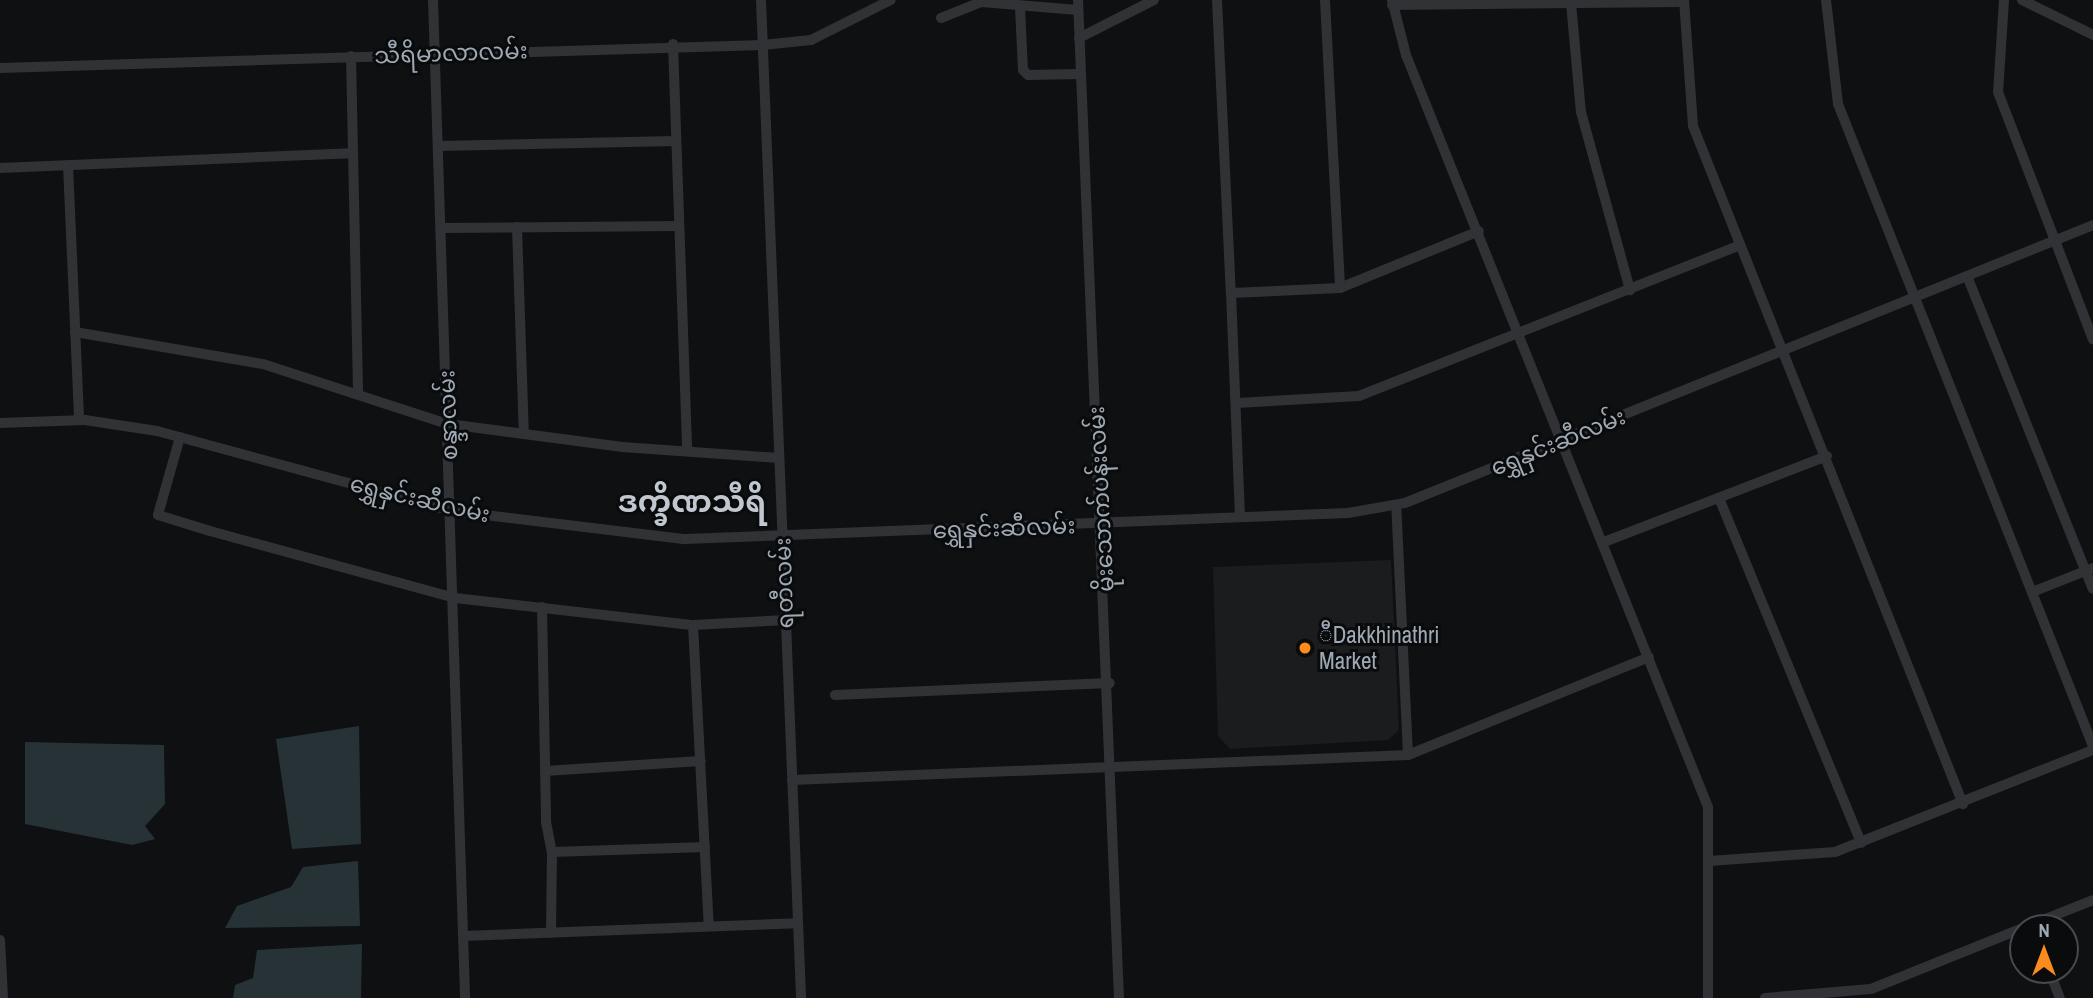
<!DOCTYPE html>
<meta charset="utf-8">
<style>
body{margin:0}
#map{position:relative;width:2093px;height:998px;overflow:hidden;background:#0f1011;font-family:"Archivo Narrow","Noto Sans Myanmar",sans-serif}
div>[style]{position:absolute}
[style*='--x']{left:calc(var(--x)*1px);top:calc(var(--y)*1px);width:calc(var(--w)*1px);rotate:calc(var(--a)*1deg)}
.built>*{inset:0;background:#1b1c1e}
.water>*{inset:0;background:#273237}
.minor>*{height:10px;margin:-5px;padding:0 5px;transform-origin:5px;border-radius:5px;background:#303236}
.dots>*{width:19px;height:19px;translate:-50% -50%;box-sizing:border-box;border:4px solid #0a0b0c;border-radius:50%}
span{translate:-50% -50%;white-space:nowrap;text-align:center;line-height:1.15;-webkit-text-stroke:6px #0a0b0c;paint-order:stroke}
.street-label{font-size:23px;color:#9fa9b3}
.poi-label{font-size:23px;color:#9fa9b3}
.left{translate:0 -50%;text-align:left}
.district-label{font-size:30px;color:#c1c7ce;font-weight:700}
.north{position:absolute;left:2009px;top:914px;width:70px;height:70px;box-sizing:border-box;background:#0a0b0c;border:2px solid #464a4f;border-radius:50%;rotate:0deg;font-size:19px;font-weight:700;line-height:28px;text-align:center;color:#9fa9b3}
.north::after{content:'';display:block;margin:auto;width:24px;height:32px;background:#fc8b1d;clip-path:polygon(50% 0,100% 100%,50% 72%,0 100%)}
</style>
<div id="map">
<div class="built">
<i style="clip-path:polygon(1391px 560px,1399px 730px,1388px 740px,1230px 749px,1218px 736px,1213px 567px)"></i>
</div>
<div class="water">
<i style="clip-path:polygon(359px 726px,361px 844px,292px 849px,276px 739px)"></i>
<i style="clip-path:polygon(25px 742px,164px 745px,165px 804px,145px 826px,155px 839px,132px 845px,25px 824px)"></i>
<i style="clip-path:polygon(358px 861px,360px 926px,225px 928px,237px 906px,291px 887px,303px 867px)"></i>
<i style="clip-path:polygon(362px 944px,361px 998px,233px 998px,235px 985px,253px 978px,257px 950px)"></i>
</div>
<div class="minor">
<i style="--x:433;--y:0;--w:999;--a:88.16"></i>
<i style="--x:761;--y:0;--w:999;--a:87.7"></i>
<i style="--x:1078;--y:0;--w:999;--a:87.65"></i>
<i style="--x:1217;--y:0;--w:293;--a:87.3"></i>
<i style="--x:1231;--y:293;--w:109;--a:-2.6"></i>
<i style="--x:1340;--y:288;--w:150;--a:-22.3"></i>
<i style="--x:1325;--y:0;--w:288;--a:87"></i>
<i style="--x:1392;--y:0;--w:57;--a:75.7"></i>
<i style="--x:1406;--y:55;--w:810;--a:68.12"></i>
<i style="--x:1708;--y:807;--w:191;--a:90"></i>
<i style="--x:1684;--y:0;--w:126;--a:85.9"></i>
<i style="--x:1693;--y:126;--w:730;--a:68.29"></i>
<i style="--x:1826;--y:0;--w:105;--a:83.4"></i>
<i style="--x:1838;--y:104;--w:691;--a:68.34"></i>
<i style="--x:2004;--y:0;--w:92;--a:93.7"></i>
<i style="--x:1998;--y:92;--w:265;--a:69"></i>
<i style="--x:2022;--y:0;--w:79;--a:26.2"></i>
<i style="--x:1571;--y:3;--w:109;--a:84.8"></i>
<i style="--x:1581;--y:112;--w:185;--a:74.6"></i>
<i style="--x:1392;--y:5;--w:292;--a:-0.6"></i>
<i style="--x:1020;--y:7;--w:63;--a:87.3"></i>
<i style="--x:1023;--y:70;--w:7;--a:45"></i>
<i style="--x:1028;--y:75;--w:52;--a:-1.1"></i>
<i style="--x:941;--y:18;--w:43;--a:-21.8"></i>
<i style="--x:981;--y:2;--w:97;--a:4.7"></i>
<i style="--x:1079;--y:38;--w:84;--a:-26.9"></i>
<i style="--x:673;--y:44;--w:407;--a:88"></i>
<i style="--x:351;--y:56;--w:338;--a:88.8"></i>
<i style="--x:0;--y:68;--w:763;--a:-1.73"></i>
<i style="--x:763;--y:45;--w:48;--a:-5.9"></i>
<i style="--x:811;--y:40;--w:89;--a:-26.6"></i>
<i style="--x:438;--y:146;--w:238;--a:-1.2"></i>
<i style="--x:68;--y:165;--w:255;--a:87.5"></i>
<i style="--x:0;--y:168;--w:351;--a:-2.4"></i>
<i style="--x:517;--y:227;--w:207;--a:88.1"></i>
<i style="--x:441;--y:228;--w:238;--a:-0.5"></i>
<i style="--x:1967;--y:276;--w:337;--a:68.1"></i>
<i style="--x:1231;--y:293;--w:224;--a:87.7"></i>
<i style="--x:75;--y:332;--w:191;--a:9.7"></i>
<i style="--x:263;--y:364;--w:194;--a:18"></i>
<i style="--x:448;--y:424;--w:176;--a:7.5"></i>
<i style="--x:622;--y:447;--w:157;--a:4"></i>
<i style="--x:1237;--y:403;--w:122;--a:-3.3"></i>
<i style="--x:1359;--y:396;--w:410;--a:-21.6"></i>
<i style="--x:0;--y:423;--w:85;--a:-2"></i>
<i style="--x:85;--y:420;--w:73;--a:8.7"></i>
<i style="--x:157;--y:431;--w:306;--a:15.2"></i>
<i style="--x:452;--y:511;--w:235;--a:6.9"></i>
<i style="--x:685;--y:539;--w:664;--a:-2.25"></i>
<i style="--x:1348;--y:513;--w:58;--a:-10"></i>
<i style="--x:1405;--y:503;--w:742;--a:-22"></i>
<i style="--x:180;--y:437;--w:81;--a:105.8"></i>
<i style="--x:158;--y:515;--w:54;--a:17.1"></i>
<i style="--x:210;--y:531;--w:254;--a:15.3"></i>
<i style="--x:455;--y:598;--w:240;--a:6.5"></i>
<i style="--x:693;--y:625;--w:93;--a:-3.1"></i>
<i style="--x:1719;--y:498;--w:373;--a:67.6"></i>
<i style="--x:1604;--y:542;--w:239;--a:-21.1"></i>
<i style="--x:2032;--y:592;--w:66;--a:-21.5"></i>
<i style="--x:542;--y:607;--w:215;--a:88.9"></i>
<i style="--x:546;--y:822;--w:31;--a:79"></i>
<i style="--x:693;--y:625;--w:301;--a:87"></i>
<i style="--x:835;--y:695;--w:275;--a:-2.5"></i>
<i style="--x:1408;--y:755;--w:260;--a:-22.1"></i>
<i style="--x:545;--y:771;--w:156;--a:-3.7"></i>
<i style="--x:792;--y:780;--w:617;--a:-2.32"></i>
<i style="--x:1408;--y:755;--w:250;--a:-92.7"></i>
<i style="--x:1709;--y:861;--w:126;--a:-4.1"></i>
<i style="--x:1835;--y:852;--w:277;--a:-21.6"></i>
<i style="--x:2023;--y:928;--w:75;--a:-21.8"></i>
<i style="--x:551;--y:933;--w:81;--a:-89.3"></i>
<i style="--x:552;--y:852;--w:153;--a:-1.9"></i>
<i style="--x:464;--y:936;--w:334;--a:-2.2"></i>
<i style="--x:0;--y:940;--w:58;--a:87"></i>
<i style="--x:2049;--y:970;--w:30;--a:69"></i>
<i style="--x:1765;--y:998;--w:106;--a:-4.9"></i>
<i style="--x:1871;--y:989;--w:164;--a:-21.9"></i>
</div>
<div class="dots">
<i style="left:1305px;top:648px;background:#fc8b1d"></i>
</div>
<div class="street-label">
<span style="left:451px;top:53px;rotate:-2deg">သီရိမာလာလမ်း</span>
<span style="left:448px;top:415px;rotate:-92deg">စန္ဒာလမ်း</span>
<span style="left:1558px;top:442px;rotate:-22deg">ရွှေနှင်းဆီလမ်း</span>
<span style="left:420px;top:499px;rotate:13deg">ရွှေနှင်းဆီလမ်း</span>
<span style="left:1101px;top:499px;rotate:-93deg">မိုးသောက်ပန်းလမ်း</span>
<span style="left:1004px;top:528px;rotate:-2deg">ရွှေနှင်းဆီလမ်း</span>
<span style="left:784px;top:583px;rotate:-92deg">ရတီလမ်း</span>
</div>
<div class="poi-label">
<span class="left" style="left:1319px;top:648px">ီDakkhinathri<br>Market</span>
</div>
<div class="district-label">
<span style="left:692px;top:501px">ဒက္ခိဏသီရိ</span>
</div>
<div class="north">N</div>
</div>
